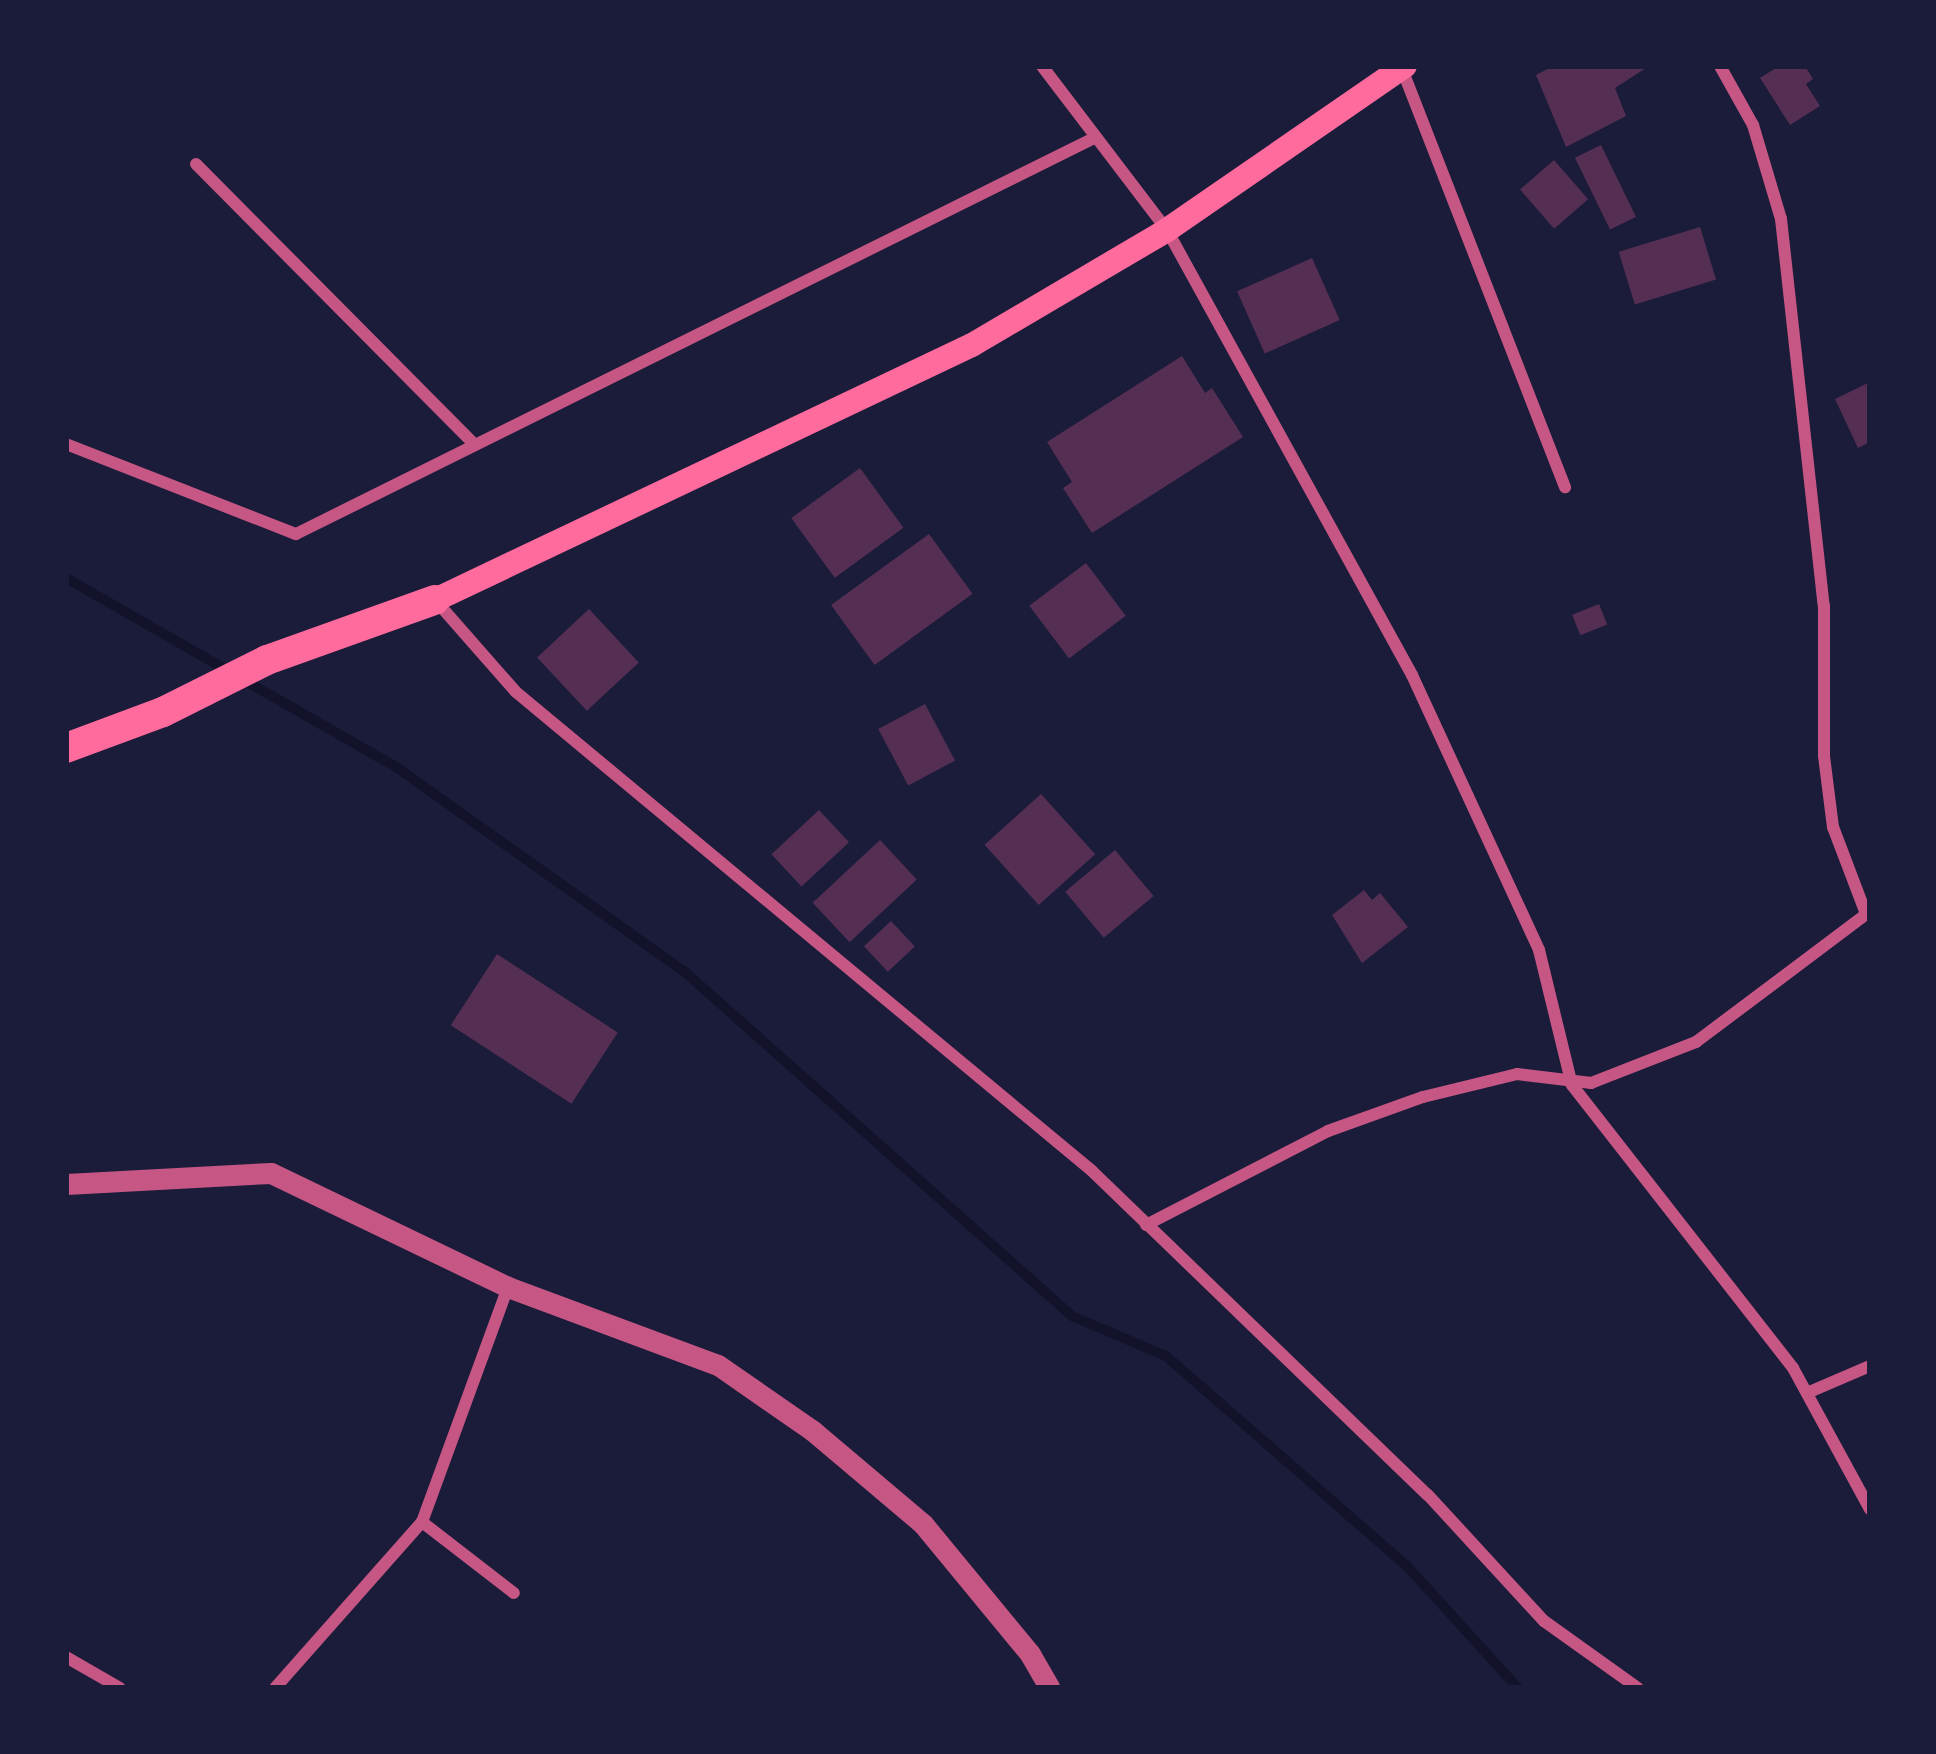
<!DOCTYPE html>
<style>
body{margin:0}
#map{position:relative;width:1936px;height:1754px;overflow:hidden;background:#1b1b3a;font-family:"PT Serif",serif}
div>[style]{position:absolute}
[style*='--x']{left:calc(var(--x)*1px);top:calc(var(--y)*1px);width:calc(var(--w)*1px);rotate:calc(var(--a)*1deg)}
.stream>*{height:10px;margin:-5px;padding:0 5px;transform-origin:5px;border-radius:5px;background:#12122b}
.building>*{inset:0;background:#542f53;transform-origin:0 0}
.minor>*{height:12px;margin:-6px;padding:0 6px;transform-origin:6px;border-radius:6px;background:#c65784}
.tertiary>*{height:21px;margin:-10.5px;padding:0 10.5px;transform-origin:10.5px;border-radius:10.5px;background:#c65784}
.secondary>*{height:24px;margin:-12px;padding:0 12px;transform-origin:12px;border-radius:12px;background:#ff6b9d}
.primary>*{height:30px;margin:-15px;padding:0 15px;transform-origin:15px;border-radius:15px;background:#ff6b9d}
span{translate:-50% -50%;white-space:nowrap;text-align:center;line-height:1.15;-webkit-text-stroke:12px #1b1b3a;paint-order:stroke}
.frame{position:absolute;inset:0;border:69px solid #1b1b3a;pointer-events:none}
</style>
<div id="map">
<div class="stream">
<i style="--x:66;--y:578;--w:384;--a:29.8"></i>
<i style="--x:399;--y:769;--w:351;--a:35.4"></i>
<i style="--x:685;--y:972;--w:518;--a:41.63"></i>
<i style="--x:1072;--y:1316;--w:102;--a:23.1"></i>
<i style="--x:1166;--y:1356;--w:320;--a:41.1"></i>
<i style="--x:1407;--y:1566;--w:165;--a:47.7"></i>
</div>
<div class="building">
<i style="clip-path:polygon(1553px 66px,1649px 66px,1615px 88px,1626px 116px,1566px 147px,1536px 75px)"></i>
<i style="clip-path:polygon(1779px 66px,1805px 66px,1813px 79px,1806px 84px,1820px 106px,1790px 125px,1760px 78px)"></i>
<i style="left:1601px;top:145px;width:80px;height:29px;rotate:64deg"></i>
<i style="left:1554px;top:160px;width:52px;height:45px;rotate:49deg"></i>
<i style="left:1700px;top:227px;width:55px;height:85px;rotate:73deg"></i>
<i style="left:1312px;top:258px;width:68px;height:82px;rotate:66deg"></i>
<i style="clip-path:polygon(1182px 356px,1205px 393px,1212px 388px,1243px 437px,1092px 533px,1063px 488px,1072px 482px,1047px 442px)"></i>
<i style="clip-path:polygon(1870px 382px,1870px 442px,1858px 448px,1835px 399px)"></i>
<i style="left:860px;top:468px;width:74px;height:85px;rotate:54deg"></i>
<i style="left:929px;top:534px;width:74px;height:121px;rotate:54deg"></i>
<i style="left:1086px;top:563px;width:66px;height:71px;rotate:53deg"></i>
<i style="left:1599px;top:604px;width:22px;height:29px;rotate:68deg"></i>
<i style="left:589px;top:609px;width:73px;height:71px;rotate:47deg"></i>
<i style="left:925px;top:704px;width:64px;height:53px;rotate:62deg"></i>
<i style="left:1041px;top:794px;width:81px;height:76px;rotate:48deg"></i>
<i style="left:819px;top:810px;width:44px;height:65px;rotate:47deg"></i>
<i style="left:880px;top:840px;width:54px;height:92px;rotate:47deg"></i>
<i style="left:1115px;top:850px;width:60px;height:65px;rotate:50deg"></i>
<i style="clip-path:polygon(1364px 890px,1372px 900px,1380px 893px,1408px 927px,1362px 963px,1332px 915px)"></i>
<i style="left:891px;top:921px;width:35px;height:37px;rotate:47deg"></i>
<i style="left:497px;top:954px;width:144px;height:85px;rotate:33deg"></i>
</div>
<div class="minor">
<i style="--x:1042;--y:66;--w:206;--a:52.7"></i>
<i style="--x:1167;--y:230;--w:508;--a:61.16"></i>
<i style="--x:1412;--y:675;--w:303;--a:65.2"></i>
<i style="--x:1539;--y:950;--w:139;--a:76.3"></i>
<i style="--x:1572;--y:1085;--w:359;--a:52"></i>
<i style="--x:1793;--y:1368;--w:161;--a:61.4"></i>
<i style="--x:1720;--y:66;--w:68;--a:60.8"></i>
<i style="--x:1753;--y:125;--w:98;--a:73.4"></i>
<i style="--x:1781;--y:219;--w:389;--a:83.7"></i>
<i style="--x:1824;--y:606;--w:150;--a:90"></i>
<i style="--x:1824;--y:756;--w:72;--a:82.8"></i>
<i style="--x:1833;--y:827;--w:93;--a:69.2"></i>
<i style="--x:1402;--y:69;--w:449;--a:68.7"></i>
<i style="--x:196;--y:164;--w:396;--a:45.2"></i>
<i style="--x:66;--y:444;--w:247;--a:21.4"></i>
<i style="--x:296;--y:534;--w:893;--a:-26.39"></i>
<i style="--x:436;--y:601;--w:121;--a:48.7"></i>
<i style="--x:516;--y:692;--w:748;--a:39.74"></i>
<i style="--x:1091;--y:1170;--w:468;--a:44"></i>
<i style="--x:1428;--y:1495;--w:171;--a:47.4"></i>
<i style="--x:1544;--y:1621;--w:115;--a:35.5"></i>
<i style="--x:1146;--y:1225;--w:205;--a:-27.3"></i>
<i style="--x:1328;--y:1131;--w:101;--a:-19.7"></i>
<i style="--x:1423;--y:1097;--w:97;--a:-13.7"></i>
<i style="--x:1517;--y:1074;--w:75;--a:6.9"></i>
<i style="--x:1591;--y:1083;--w:113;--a:-21.3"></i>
<i style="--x:1696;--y:1042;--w:216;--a:-36.9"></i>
<i style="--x:1807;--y:1393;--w:69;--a:-23.2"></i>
<i style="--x:422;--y:1522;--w:116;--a:37.7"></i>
<i style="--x:66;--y:1657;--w:62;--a:29.9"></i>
<i style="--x:275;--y:1688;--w:222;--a:-48.5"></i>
<i style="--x:422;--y:1522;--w:250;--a:-69.9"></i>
</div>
<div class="tertiary">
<i style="--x:66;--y:1184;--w:205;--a:-3.1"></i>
<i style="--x:271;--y:1173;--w:263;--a:25.7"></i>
<i style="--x:508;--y:1287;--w:224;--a:20.4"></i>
<i style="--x:718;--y:1365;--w:116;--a:34.8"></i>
<i style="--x:813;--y:1431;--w:144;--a:40.2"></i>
<i style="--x:923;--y:1524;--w:168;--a:50.5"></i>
<i style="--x:1030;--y:1654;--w:39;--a:60"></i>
</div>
<div class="secondary">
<i style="--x:435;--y:600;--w:594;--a:-25.4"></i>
<i style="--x:972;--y:345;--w:226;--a:-30.5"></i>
<i style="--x:1167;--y:230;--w:289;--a:-34.6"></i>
</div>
<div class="primary">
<i style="--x:66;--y:748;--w:103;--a:-20.4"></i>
<i style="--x:163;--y:712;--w:116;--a:-26.6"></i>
<i style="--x:267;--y:660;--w:178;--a:-19.7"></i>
</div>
<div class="frame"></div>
</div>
